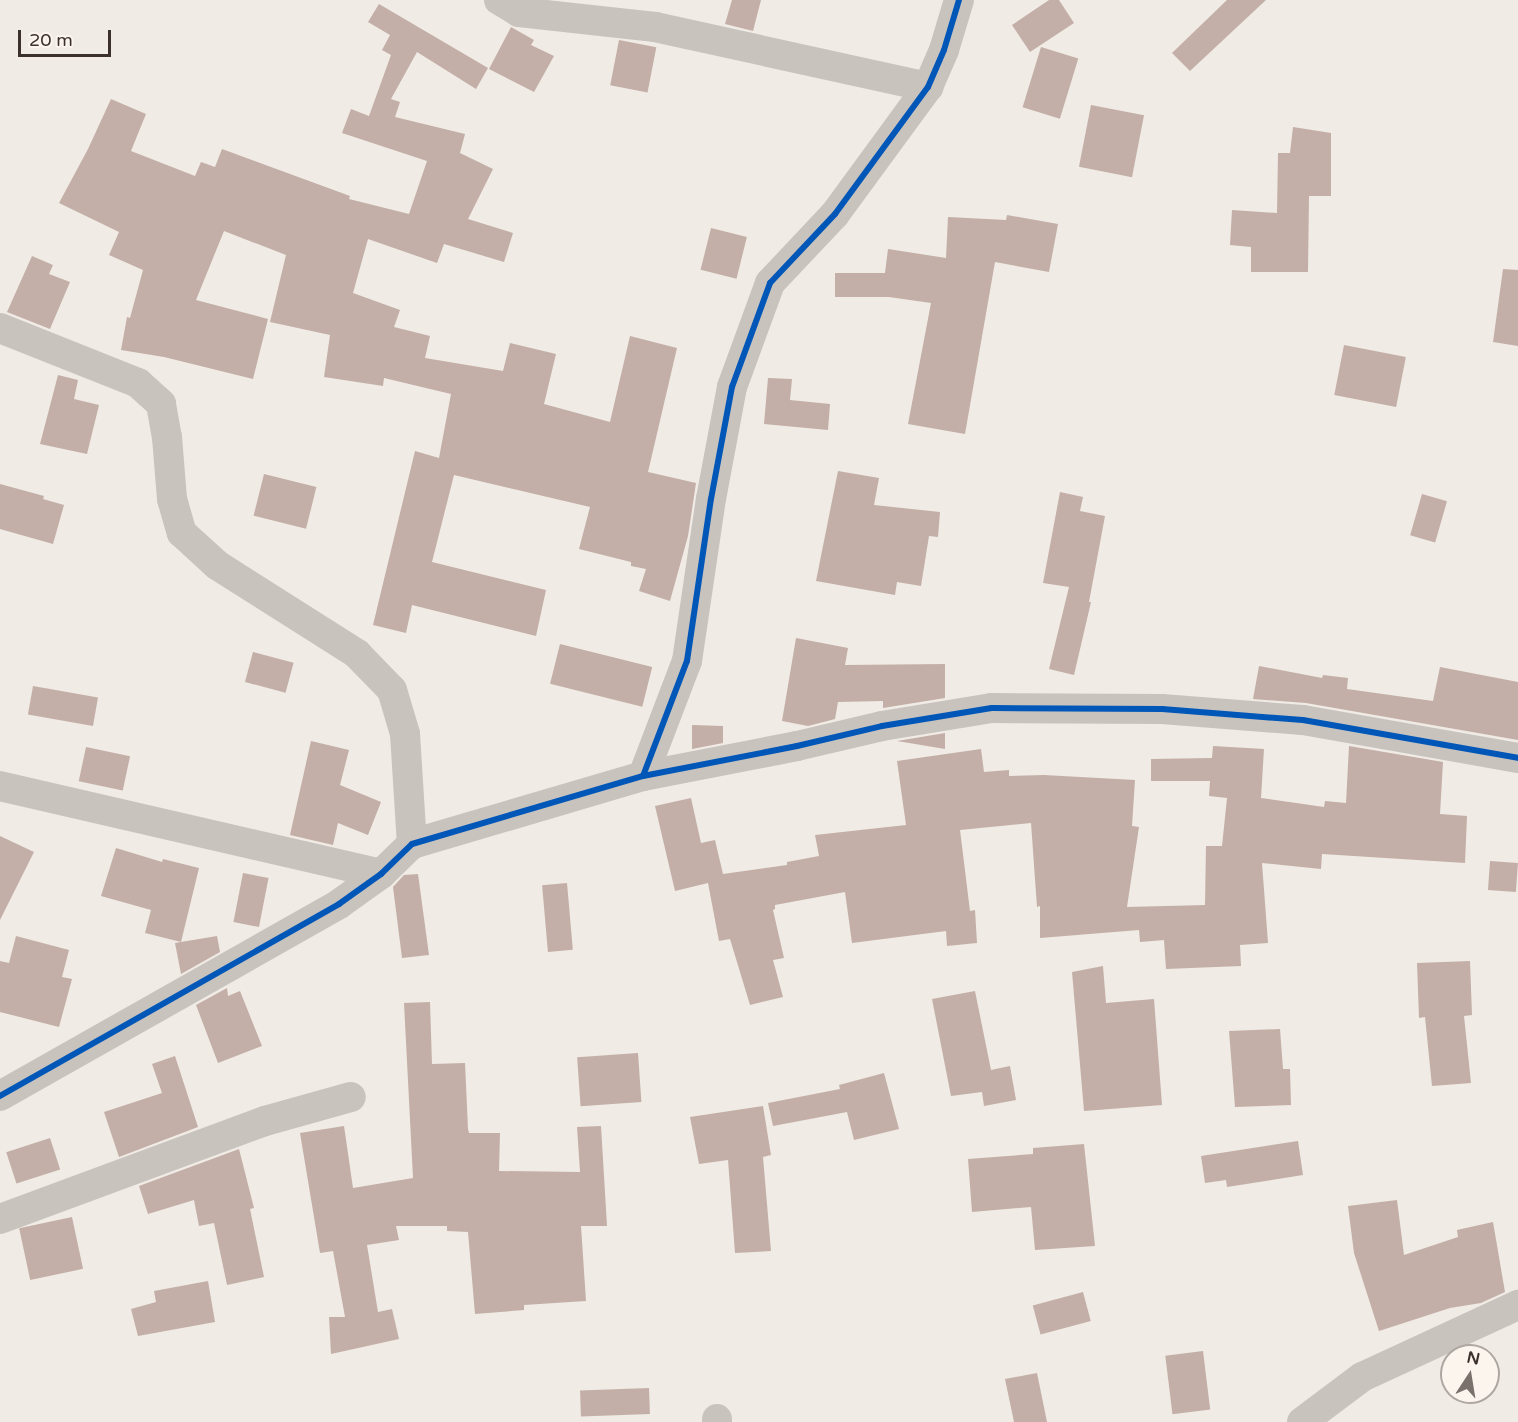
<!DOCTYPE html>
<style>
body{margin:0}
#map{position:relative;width:1518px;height:1422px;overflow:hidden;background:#f0ebe5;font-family:"Varela Round",sans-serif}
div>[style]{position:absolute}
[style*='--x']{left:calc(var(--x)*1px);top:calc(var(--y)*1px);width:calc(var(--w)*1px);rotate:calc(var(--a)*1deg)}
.building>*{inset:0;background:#c3afa7;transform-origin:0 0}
.minor>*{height:30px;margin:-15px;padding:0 15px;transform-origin:15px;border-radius:15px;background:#c9c3be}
.cycleway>*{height:6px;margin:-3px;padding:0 3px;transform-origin:3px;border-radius:3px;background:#0057b8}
span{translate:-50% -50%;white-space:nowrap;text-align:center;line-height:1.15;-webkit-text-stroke:4.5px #fbf5ee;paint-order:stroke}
.north{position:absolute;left:1440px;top:1344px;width:60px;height:60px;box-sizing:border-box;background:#fbf5ee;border:2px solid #aea6a0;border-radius:50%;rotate:12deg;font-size:16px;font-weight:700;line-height:24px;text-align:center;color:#3b302b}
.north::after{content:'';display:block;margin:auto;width:21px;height:27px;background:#7a716c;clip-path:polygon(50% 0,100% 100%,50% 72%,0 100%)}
.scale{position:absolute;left:18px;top:30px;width:93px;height:27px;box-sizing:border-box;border:3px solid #3b302b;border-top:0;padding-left:8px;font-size:18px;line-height:21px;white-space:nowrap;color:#3b302b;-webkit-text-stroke:4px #fbf5ee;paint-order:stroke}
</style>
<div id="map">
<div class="building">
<i style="clip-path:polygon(732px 0,761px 0,753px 31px,725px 24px)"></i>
<i style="clip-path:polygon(1049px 0,1059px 0,1074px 23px,1030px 52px,1012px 25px)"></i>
<i style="clip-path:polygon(1227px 0,1266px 0,1190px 71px,1172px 53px)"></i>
<i style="clip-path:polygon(379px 4px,488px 68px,476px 89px,417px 52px,391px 99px,400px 102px,395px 117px,465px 134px,460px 153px,493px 169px,468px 219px,513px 233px,504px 262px,444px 244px,437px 263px,368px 239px,353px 293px,400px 310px,394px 327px,430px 336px,425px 358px,503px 371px,510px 343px,556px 354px,544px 404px,610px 422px,630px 336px,677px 348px,648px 472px,696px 483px,688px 536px,670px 601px,639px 591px,646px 569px,631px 566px,631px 562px,579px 549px,590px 507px,454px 475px,432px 562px,546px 590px,536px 636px,412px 605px,406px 633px,373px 625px,415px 451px,439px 458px,451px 394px,384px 378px,383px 386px,324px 377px,330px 335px,270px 322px,286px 255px,224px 231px,196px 300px,268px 319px,253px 379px,164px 357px,121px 350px,127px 317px,130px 318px,143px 270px,109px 255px,119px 232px,59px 203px,88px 149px,111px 99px,146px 114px,131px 151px,195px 176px,201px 162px,215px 167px,222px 149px,350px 196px,349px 199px,409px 214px,427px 161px,342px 133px,351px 109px,369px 116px,391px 55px,382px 50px,390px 35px,368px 22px)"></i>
<i style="clip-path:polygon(511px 27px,534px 40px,531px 45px,554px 56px,534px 92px,489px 69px)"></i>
<i style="left:619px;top:40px;width:38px;height:46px;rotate:11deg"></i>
<i style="left:1041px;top:47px;width:39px;height:63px;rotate:17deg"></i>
<i style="left:1091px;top:105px;width:54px;height:63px;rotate:11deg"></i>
<i style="clip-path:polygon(1293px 127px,1331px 133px,1331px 196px,1309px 196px,1308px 272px,1251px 272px,1251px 247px,1230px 245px,1232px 210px,1277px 213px,1278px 153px,1290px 153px)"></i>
<i style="clip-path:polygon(1007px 215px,1058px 224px,1049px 272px,995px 262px,965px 434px,908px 424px,931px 303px,889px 297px,835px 297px,835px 273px,885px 273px,888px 249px,946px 258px,948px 217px,1006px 220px)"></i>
<i style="left:711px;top:228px;width:37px;height:43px;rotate:14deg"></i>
<i style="clip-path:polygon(32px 256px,53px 265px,49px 274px,70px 282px,50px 329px,7px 312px)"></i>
<i style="clip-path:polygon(1503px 269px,1518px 270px,1518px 346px,1493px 342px)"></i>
<i style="left:1344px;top:345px;width:63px;height:51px;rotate:11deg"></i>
<i style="clip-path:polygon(58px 375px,78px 380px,74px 399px,99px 405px,87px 454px,40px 444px)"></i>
<i style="clip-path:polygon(768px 378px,792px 379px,790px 400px,830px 404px,828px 430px,764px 424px)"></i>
<i style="clip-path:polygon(838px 471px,879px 478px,874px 505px,940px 512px,938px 537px,929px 536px,921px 586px,897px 582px,895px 595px,816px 581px)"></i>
<i style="left:264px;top:474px;width:54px;height:43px;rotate:14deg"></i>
<i style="clip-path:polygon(0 484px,44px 496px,43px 499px,64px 505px,53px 544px,0 529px)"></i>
<i style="clip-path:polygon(1060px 492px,1083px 497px,1080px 511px,1105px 516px,1089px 602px,1091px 602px,1074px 675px,1049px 669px,1069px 587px,1043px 583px)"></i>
<i style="left:1422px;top:494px;width:26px;height:43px;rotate:16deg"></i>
<i style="clip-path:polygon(796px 638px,848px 648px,845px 665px,945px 664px,945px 698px,883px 708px,883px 701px,838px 702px,835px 719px,808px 726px,782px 721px)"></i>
<i style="left:560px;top:644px;width:95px;height:41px;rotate:14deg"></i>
<i style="left:253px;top:652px;width:42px;height:31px;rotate:15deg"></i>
<i style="clip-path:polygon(1259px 666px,1322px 678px,1323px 675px,1348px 678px,1347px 689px,1433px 701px,1440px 667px,1518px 682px,1518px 740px,1306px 703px,1253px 699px)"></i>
<i style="left:33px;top:686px;width:66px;height:29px;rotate:10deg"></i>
<i style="clip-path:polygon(692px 725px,723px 726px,723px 743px,692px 749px)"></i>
<i style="clip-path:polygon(945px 733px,945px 749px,897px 741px)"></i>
<i style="clip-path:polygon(311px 741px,349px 750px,340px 785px,381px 802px,368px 835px,338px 823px,333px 845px,290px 835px)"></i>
<i style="clip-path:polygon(1213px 746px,1264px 749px,1261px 798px,1324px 807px,1325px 801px,1346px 803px,1349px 746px,1443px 762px,1440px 814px,1467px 816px,1465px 863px,1322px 854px,1321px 869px,1262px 863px,1268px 943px,1240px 945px,1241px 966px,1166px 969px,1164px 940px,1140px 942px,1139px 930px,1040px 938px,1040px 906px,1037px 907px,1031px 823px,960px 830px,970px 911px,975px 910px,977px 943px,947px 946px,946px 931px,852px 943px,845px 892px,775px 905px,775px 909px,773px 910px,784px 958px,773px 960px,783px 997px,750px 1005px,730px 939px,719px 941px,708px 883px,675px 891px,655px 806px,691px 798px,701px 843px,715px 840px,723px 874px,787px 865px,787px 862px,819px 856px,815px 835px,906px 825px,897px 761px,981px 749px,984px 772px,1009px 770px,1009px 776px,1044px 775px,1135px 780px,1132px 826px,1139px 827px,1127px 907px,1205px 905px,1206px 846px,1222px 846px,1227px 798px,1209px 796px,1210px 781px,1151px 781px,1151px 759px,1212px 758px)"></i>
<i style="left:86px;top:747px;width:45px;height:35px;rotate:12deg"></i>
<i style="clip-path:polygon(0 836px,34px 852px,0 920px)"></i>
<i style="clip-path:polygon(116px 848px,162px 862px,163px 859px,199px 868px,181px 942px,145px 933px,151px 910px,101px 896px)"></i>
<i style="left:1490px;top:861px;width:28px;height:29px;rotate:4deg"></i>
<i style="left:243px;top:873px;width:26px;height:50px;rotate:11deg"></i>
<i style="clip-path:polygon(418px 874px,429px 955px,402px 958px,393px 887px,404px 875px)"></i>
<i style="left:567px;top:883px;width:67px;height:25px;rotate:85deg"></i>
<i style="clip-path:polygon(16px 936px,69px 950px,62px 977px,72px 979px,59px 1027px,0 1012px,0 961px,9px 963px)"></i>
<i style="clip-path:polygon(217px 936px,220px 952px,181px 974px,175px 943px)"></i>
<i style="clip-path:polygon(1470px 961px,1472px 1015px,1464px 1016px,1471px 1083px,1432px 1086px,1425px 1017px,1419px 1018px,1417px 963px)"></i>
<i style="clip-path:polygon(1103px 966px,1106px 1003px,1154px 999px,1162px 1105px,1084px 1111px,1072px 972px)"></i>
<i style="clip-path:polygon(227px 988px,228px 996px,240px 991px,262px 1046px,218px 1063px,196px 1005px)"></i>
<i style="clip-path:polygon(975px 991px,991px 1070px,1010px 1066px,1016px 1100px,984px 1106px,982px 1092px,951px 1096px,932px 999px)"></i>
<i style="clip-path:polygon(430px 1002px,432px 1064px,465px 1063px,468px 1129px,469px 1133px,500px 1133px,499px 1171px,580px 1172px,577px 1127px,601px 1126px,607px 1226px,581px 1226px,586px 1301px,524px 1305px,524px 1310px,475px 1314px,468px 1232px,447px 1231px,447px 1226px,396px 1226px,399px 1240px,367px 1245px,378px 1312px,392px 1309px,399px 1339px,331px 1354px,329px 1317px,345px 1317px,333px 1251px,320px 1253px,300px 1133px,344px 1126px,353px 1188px,413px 1178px,404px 1003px)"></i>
<i style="clip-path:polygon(1280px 1029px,1283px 1069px,1290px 1069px,1291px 1105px,1235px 1107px,1229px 1031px)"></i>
<i style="left:638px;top:1053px;width:49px;height:61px;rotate:86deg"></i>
<i style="clip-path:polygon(175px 1056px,198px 1127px,119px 1157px,104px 1112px,162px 1093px,152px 1064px)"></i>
<i style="clip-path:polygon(884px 1073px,899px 1129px,854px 1140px,847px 1112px,773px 1126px,768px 1103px,840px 1089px,839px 1085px)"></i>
<i style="clip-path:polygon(763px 1106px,771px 1155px,763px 1157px,771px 1251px,735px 1253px,728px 1160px,699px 1164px,690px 1117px)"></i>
<i style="left:50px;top:1138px;width:33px;height:46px;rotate:72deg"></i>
<i style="clip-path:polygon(1298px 1141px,1303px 1175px,1227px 1187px,1226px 1180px,1205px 1183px,1201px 1156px)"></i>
<i style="clip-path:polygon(1084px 1144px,1095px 1246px,1035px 1250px,1031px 1207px,972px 1212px,968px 1159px,1033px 1154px,1033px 1148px)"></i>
<i style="clip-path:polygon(239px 1149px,254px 1208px,250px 1209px,264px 1277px,227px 1285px,214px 1223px,199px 1226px,194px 1200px,148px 1214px,139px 1186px)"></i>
<i style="clip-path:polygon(1397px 1200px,1404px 1255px,1458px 1237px,1457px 1230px,1493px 1222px,1505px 1292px,1481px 1303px,1450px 1308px,1379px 1331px,1354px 1253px,1348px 1206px)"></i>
<i style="left:72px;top:1217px;width:53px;height:54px;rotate:78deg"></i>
<i style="clip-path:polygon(208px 1281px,215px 1322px,138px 1336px,131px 1309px,156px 1302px,154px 1291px)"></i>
<i style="left:1083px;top:1292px;width:30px;height:52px;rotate:75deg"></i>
<i style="left:1203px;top:1351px;width:59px;height:38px;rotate:83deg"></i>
<i style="clip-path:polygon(1037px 1373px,1047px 1422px,1014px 1422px,1005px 1379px)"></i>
<i style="left:649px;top:1388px;width:26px;height:69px;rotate:88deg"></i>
</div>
<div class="minor">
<i style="--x:499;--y:0;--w:23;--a:31"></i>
<i style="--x:519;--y:12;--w:137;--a:6.3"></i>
<i style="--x:655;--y:27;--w:280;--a:12.4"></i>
<i style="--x:0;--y:328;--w:149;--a:21.7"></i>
<i style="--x:138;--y:383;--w:31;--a:42"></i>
<i style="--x:161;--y:404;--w:34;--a:80"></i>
<i style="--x:167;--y:437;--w:62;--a:85.4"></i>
<i style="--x:172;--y:499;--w:35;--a:74"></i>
<i style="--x:182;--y:533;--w:47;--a:42.4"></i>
<i style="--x:217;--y:565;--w:166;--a:32.4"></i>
<i style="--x:357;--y:654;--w:50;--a:45.8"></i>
<i style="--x:392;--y:690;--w:46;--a:73.5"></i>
<i style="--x:405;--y:734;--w:110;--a:86.4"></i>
<i style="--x:643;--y:776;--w:157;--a:-11"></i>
<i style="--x:797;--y:746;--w:87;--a:-13.2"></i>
<i style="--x:882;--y:726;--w:111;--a:-9.3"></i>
<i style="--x:992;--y:708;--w:170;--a:0.3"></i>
<i style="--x:1162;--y:709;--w:141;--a:4.5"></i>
<i style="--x:1303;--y:720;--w:218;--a:10"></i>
<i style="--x:0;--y:786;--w:391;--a:13"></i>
<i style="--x:0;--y:1096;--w:390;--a:-29.5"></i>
<i style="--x:339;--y:904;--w:52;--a:-35.5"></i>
<i style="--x:381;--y:874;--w:43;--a:-44.1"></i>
<i style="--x:412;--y:844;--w:241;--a:-16.4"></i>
<i style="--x:643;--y:776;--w:123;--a:-69.1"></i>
<i style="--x:687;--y:661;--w:164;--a:-81.6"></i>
<i style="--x:711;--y:499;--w:114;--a:-79.4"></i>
<i style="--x:732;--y:387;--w:111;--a:-69.9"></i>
<i style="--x:770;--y:283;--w:95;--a:-46.7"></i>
<i style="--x:835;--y:214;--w:157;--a:-53.8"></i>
<i style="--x:928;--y:87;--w:40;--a:-66.6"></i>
<i style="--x:944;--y:50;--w:52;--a:-73.3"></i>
<i style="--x:0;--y:1219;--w:283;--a:-20.3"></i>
<i style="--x:265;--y:1121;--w:89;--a:-15.6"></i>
<i style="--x:717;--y:1422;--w:3;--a:-90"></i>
<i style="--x:1302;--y:1422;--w:75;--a:-36.9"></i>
<i style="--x:1362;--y:1377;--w:172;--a:-24.8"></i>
</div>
<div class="cycleway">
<i style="--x:643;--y:776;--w:157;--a:-11"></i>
<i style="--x:797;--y:746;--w:87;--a:-13.2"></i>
<i style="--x:882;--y:726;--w:111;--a:-9.3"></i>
<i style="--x:992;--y:708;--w:170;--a:0.3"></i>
<i style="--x:1162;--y:709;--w:141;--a:4.5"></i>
<i style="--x:1303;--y:720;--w:218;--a:10"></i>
<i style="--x:0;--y:1096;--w:390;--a:-29.5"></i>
<i style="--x:339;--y:904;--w:52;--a:-35.5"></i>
<i style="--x:381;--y:874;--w:43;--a:-44.1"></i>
<i style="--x:412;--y:844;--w:241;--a:-16.4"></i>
<i style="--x:643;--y:776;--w:123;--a:-69.1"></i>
<i style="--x:687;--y:661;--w:164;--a:-81.6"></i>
<i style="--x:711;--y:499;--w:114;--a:-79.4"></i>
<i style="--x:732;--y:387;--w:111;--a:-69.9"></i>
<i style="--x:770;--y:283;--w:95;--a:-46.7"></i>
<i style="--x:835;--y:214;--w:157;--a:-53.8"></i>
<i style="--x:928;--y:87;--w:40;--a:-66.6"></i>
<i style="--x:944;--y:50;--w:52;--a:-73.3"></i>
</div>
<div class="north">N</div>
<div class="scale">20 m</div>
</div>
